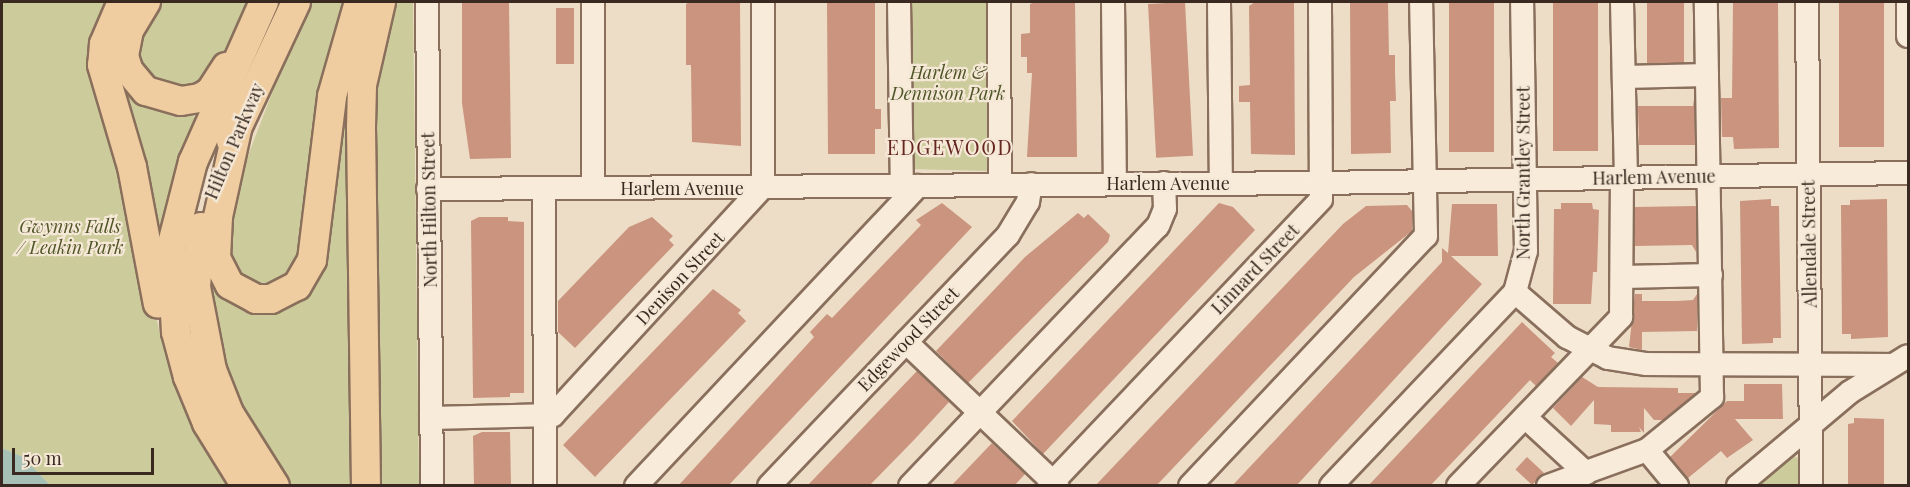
<!DOCTYPE html>
<style>
body{margin:0}
#map{position:relative;width:1910px;height:487px;overflow:hidden;background:#edddc7;font-family:"Playfair Display",serif}
div>[style]{position:absolute}
[style*='--x']{left:calc(var(--x)*1px);top:calc(var(--y)*1px);width:calc(var(--w)*1px);rotate:calc(var(--a)*1deg)}
.green>*{inset:0;background:#cccb9b}
.water>*{inset:0;background:#a8c1b7}
.building>*{inset:0;background:#ca947e;transform-origin:0 0}
.roads{filter:drop-shadow(2px 0 #896f5c) drop-shadow(-2px 0 #896f5c) drop-shadow(0 2px #896f5c) drop-shadow(0 -2px #896f5c)}
.minor>*{height:22px;margin:-11px;padding:0 11px;transform-origin:11px;border-radius:11px;background:#f8ebda}
.major>*{height:28px;margin:-14px;padding:0 14px;transform-origin:14px;border-radius:14px;background:#efcda0}
span{translate:-50% -50%;white-space:nowrap;text-align:center;line-height:1.15;-webkit-text-stroke:4.5px #f5e8d6;paint-order:stroke}
.park-label{font-size:18px;color:#4f5527;font-style:italic}
.street-label{font-size:18px;color:#392920}
.neighbourhood-label{font-size:20px;color:#652620;letter-spacing:1.5px}
.frame{position:absolute;inset:0;border:3px solid #392920;pointer-events:none}
.scale{position:absolute;left:12px;top:448px;width:142px;height:27px;box-sizing:border-box;border:3px solid #392920;border-top:0;padding-left:8px;font-size:18px;line-height:21px;white-space:nowrap;color:#392920;-webkit-text-stroke:4px #f5e8d6;paint-order:stroke}
</style>
<div id="map">
<div class="green">
<i style="clip-path:polygon(2px 2px,105px 2px,91px 38px,163px 346px,186px 405px,232px 485px,50px 485px,23px 457px,2px 448px)"></i>
<i style="clip-path:polygon(157px 2px,249px 2px,217px 65px,205px 81px,185px 92px,141px 73px,136px 50px)"></i>
<i style="clip-path:polygon(307px 2px,353px 2px,308px 248px,293px 281px,270px 290px,242px 283px,226px 261px,234px 192px)"></i>
<i style="clip-path:polygon(392px 2px,413px 2px,419px 485px,375px 485px,372px 113px)"></i>
<i style="clip-path:polygon(904px 2px,991px 2px,992px 168px,987px 171px,910px 169px)"></i>
<i style="clip-path:polygon(354px 76px,357px 485px,289px 485px,249px 427px,219px 355px,213px 325px,211px 271px,298px 299px,346px 77px)"></i>
<i style="clip-path:polygon(127px 88px,152px 108px,196px 117px,169px 210px,162px 251px,117px 92px)"></i>
<i style="clip-path:polygon(1794px 457px,1801px 458px,1801px 485px,1759px 486px)"></i>
</div>
<div class="water">
<i style="clip-path:polygon(2px 448px,23px 457px,50px 485px,2px 485px)"></i>
</div>
<div class="building">
<i style="clip-path:polygon(462px 2px,509px 2px,511px 158px,470px 159px,462px 103px)"></i>
<i style="clip-path:polygon(690px 2px,740px 2px,741px 146px,692px 142px,691px 65px,686px 65px,686px 4px)"></i>
<i style="clip-path:polygon(827px 2px,875px 2px,875px 109px,881px 109px,881px 129px,875px 129px,875px 154px,828px 154px)"></i>
<i style="clip-path:polygon(1035px 2px,1075px 2px,1077px 157px,1027px 157px,1032px 73px,1027px 73px,1027px 57px,1021px 57px,1021px 34px,1030px 33px,1030px 4px)"></i>
<i style="left:1185px;top:2px;width:154px;height:37px;rotate:87deg"></i>
<i style="clip-path:polygon(1255px 2px,1294px 3px,1295px 155px,1251px 154px,1250px 102px,1239px 102px,1239px 86px,1250px 85px,1249px 6px)"></i>
<i style="clip-path:polygon(1388px 2px,1389px 55px,1395px 55px,1395px 73px,1396px 101px,1390px 101px,1391px 153px,1351px 154px,1350px 3px)"></i>
<i style="left:1449px;top:2px;width:45px;height:150px"></i>
<i style="left:1553px;top:2px;width:45px;height:149px"></i>
<i style="left:1647px;top:2px;width:37px;height:61px"></i>
<i style="clip-path:polygon(1733px 2px,1778px 2px,1779px 148px,1734px 149px,1733px 137px,1722px 137px,1721px 98px,1732px 98px)"></i>
<i style="left:1839px;top:2px;width:45px;height:145px"></i>
<i style="left:574px;top:8px;width:56px;height:18px;rotate:90deg"></i>
<i style="clip-path:polygon(1694px 99px,1695px 145px,1639px 145px,1638px 106px,1693px 106px)"></i>
<i style="clip-path:polygon(1771px 199px,1771px 206px,1779px 206px,1781px 338px,1773px 338px,1773px 343px,1742px 344px,1740px 201px)"></i>
<i style="clip-path:polygon(1887px 199px,1888px 337px,1851px 339px,1851px 334px,1842px 334px,1841px 205px,1850px 205px,1850px 200px)"></i>
<i style="clip-path:polygon(942px 203px,972px 227px,728px 486px,678px 486px,814px 337px,810px 332px,827px 314px,832px 318px,921px 225px,916px 220px)"></i>
<i style="clip-path:polygon(1219px 203px,1233px 207px,1255px 230px,1043px 454px,1012px 421px)"></i>
<i style="clip-path:polygon(1561px 203px,1592px 203px,1593px 209px,1599px 210px,1597px 272px,1593px 272px,1591px 304px,1553px 304px,1554px 209px,1561px 209px)"></i>
<i style="clip-path:polygon(1452px 204px,1497px 204px,1498px 256px,1451px 256px,1482px 284px,1296px 486px,1232px 486px,1442px 262px,1442px 248px,1448px 253px)"></i>
<i style="clip-path:polygon(1407px 205px,1412px 211px,1412px 231px,1354px 277px,1156px 486px,1095px 486px,1343px 224px,1366px 206px)"></i>
<i style="clip-path:polygon(1696px 206px,1696px 252px,1692px 245px,1635px 246px,1635px 207px)"></i>
<i style="clip-path:polygon(1078px 213px,1084px 218px,1088px 214px,1110px 235px,1108px 242px,968px 383px,936px 351px,1025px 257px)"></i>
<i style="clip-path:polygon(479px 217px,508px 217px,508px 221px,524px 222px,524px 393px,510px 393px,510px 397px,473px 398px,471px 221px)"></i>
<i style="clip-path:polygon(652px 217px,673px 236px,669px 240px,674px 245px,575px 348px,558px 332px,558px 301px,629px 227px)"></i>
<i style="clip-path:polygon(713px 289px,741px 310px,738px 313px,746px 321px,595px 477px,563px 445px)"></i>
<i style="clip-path:polygon(1635px 294px,1642px 294px,1642px 301px,1677px 301px,1693px 300px,1697px 294px,1697px 331px,1642px 332px,1642px 350px,1629px 347px)"></i>
<i style="clip-path:polygon(1522px 322px,1555px 353px,1551px 357px,1558px 363px,1536px 386px,1530px 380px,1430px 486px,1368px 486px)"></i>
<i style="clip-path:polygon(917px 371px,949px 402px,913px 441px,869px 486px,807px 486px)"></i>
<i style="clip-path:polygon(1582px 377px,1598px 387px,1678px 388px,1678px 393px,1696px 393px,1663px 420px,1654px 420px,1644px 408px,1644px 433px,1639px 427px,1641px 432px,1611px 432px,1611px 425px,1594px 424px,1594px 400px,1571px 426px,1553px 408px)"></i>
<i style="clip-path:polygon(1744px 384px,1782px 384px,1783px 419px,1735px 419px,1753px 440px,1727px 458px,1721px 451px,1688px 478px,1670px 457px,1727px 401px,1744px 401px)"></i>
<i style="clip-path:polygon(1854px 418px,1884px 419px,1884px 486px,1848px 485px,1848px 424px,1854px 423px)"></i>
<i style="clip-path:polygon(482px 432px,510px 432px,511px 486px,474px 486px,473px 436px)"></i>
<i style="clip-path:polygon(992px 443px,1025px 474px,1014px 486px,951px 486px)"></i>
<i style="left:1527px;top:457px;width:23px;height:17px;rotate:43deg"></i>
</div>
<div class="roads">
<div class="minor">
<i style="--x:427;--y:2;--w:484;--a:89.4"></i>
<i style="--x:593;--y:2;--w:186;--a:90"></i>
<i style="--x:899;--y:2;--w:184;--a:89.1"></i>
<i style="--x:999;--y:2;--w:183;--a:89.7"></i>
<i style="--x:1113;--y:2;--w:181;--a:89.4"></i>
<i style="--x:1219;--y:2;--w:181;--a:89.4"></i>
<i style="--x:1622;--y:2;--w:176;--a:88.7"></i>
<i style="--x:1807;--y:2;--w:484;--a:89.5"></i>
<i style="--x:1908;--y:2;--w:34;--a:90"></i>
<i style="--x:1624;--y:77;--w:83;--a:-1.4"></i>
<i style="--x:544;--y:188;--w:298;--a:89.8"></i>
<i style="--x:428;--y:189;--w:893;--a:-0.38"></i>
<i style="--x:1321;--y:183;--w:587;--a:-0.98"></i>
<i style="--x:1623;--y:277;--w:88;--a:-1.3"></i>
<i style="--x:1515;--y:292;--w:69;--a:40.9"></i>
<i style="--x:1567;--y:337;--w:46;--a:27.1"></i>
<i style="--x:1608;--y:358;--w:39;--a:9"></i>
<i style="--x:1647;--y:364;--w:245;--a:0.2"></i>
<i style="--x:906;--y:342;--w:209;--a:43.6"></i>
<i style="--x:1525;--y:417;--w:83;--a:42.6"></i>
<i style="--x:431;--y:418;--w:122;--a:-1.4"></i>
<i style="--x:553;--y:415;--w:310;--a:-47.4"></i>
<i style="--x:763;--y:187;--w:185;--a:-90"></i>
<i style="--x:1647;--y:450;--w:47;--a:50.2"></i>
<i style="--x:636;--y:486;--w:412;--a:-46.8"></i>
<i style="--x:769;--y:486;--w:347;--a:-46.4"></i>
<i style="--x:1008;--y:235;--w:39;--a:-59"></i>
<i style="--x:1028;--y:202;--w:18;--a:-81"></i>
<i style="--x:910;--y:486;--w:359;--a:-46.4"></i>
<i style="--x:1158;--y:226;--w:18;--a:-68"></i>
<i style="--x:1165;--y:209;--w:26;--a:-92"></i>
<i style="--x:1049;--y:486;--w:395;--a:-46.5"></i>
<i style="--x:1321;--y:199;--w:197;--a:-90.3"></i>
<i style="--x:1190;--y:486;--w:344;--a:-46.7"></i>
<i style="--x:1426;--y:236;--w:234;--a:-91.2"></i>
<i style="--x:1331;--y:486;--w:267;--a:-46.5"></i>
<i style="--x:1515;--y:292;--w:42;--a:-75"></i>
<i style="--x:1526;--y:251;--w:249;--a:-90.9"></i>
<i style="--x:1458;--y:486;--w:235;--a:-46"></i>
<i style="--x:1621;--y:317;--w:139;--a:-89.6"></i>
<i style="--x:1548;--y:486;--w:105;--a:-20"></i>
<i style="--x:1647;--y:450;--w:84;--a:-39.2"></i>
<i style="--x:1712;--y:397;--w:395;--a:-90.9"></i>
<i style="--x:1738;--y:486;--w:146;--a:-40"></i>
<i style="--x:1850;--y:392;--w:68;--a:-31.8"></i>
</div>
<div class="major">
<i style="--x:122;--y:2;--w:46;--a:113.2"></i>
<i style="--x:104;--y:44;--w:21;--a:95"></i>
<i style="--x:102;--y:65;--w:106;--a:73.6"></i>
<i style="--x:132;--y:167;--w:139;--a:79.3"></i>
<i style="--x:146;--y:2;--w:33;--a:121"></i>
<i style="--x:129;--y:30;--w:26;--a:101"></i>
<i style="--x:124;--y:56;--w:16;--a:72"></i>
<i style="--x:129;--y:71;--w:26;--a:50"></i>
<i style="--x:146;--y:91;--w:36;--a:16"></i>
<i style="--x:181;--y:101;--w:19;--a:-9"></i>
<i style="--x:200;--y:98;--w:12;--a:-31"></i>
<i style="--x:210;--y:92;--w:30;--a:-57"></i>
<i style="--x:238;--y:125;--w:94;--a:102.3"></i>
<i style="--x:218;--y:217;--w:41;--a:92.8"></i>
<i style="--x:216;--y:258;--w:30;--a:63"></i>
<i style="--x:230;--y:285;--w:30;--a:28"></i>
<i style="--x:256;--y:299;--w:15;--a:0"></i>
<i style="--x:271;--y:299;--w:29;--a:-27"></i>
<i style="--x:297;--y:286;--w:30;--a:-60"></i>
<i style="--x:312;--y:260;--w:165;--a:-83"></i>
<i style="--x:332;--y:96;--w:98;--a:-74"></i>
<i style="--x:231;--y:141;--w:153;--a:-64.9"></i>
<i style="--x:201;--y:227;--w:60;--a:94.8"></i>
<i style="--x:196;--y:287;--w:85;--a:79.1"></i>
<i style="--x:212;--y:370;--w:46;--a:68.4"></i>
<i style="--x:229;--y:413;--w:86;--a:57.8"></i>
<i style="--x:246;--y:486;--w:74;--a:-121.8"></i>
<i style="--x:207;--y:423;--w:50;--a:-112.4"></i>
<i style="--x:188;--y:377;--w:47;--a:-104.9"></i>
<i style="--x:176;--y:332;--w:84;--a:-93.4"></i>
<i style="--x:171;--y:248;--w:89;--a:-75.7"></i>
<i style="--x:193;--y:162;--w:175;--a:-66.1"></i>
<i style="--x:366;--y:486;--w:359;--a:-90.8"></i>
<i style="--x:361;--y:127;--w:42;--a:-88.6"></i>
<i style="--x:362;--y:85;--w:85;--a:-77.1"></i>
</div>
</div>
<div class="park-label">
<span style="left:948px;top:83px">Harlem &amp;<br>Dennison Park</span>
<span style="left:70px;top:237px">Gwynns Falls<br>/ Leakin Park</span>
</div>
<div class="street-label">
<span style="left:234px;top:141px;rotate:-67deg">Hilton Parkway</span>
<span style="left:1523px;top:173px;rotate:-90deg">North Grantley Street</span>
<span style="left:1654px;top:177px;rotate:-1deg">Harlem Avenue</span>
<span style="left:1168px;top:183px">Harlem Avenue</span>
<span style="left:682px;top:188px">Harlem Avenue</span>
<span style="left:429px;top:210px;rotate:-91deg">North Hilton Street</span>
<span style="left:1809px;top:244px;rotate:-91deg">Allendale Street</span>
<span style="left:1255px;top:269px;rotate:-46deg">Linnard Street</span>
<span style="left:680px;top:278px;rotate:-47deg">Denison Street</span>
<span style="left:908px;top:339px;rotate:-46deg">Edgewood Street</span>
</div>
<div class="neighbourhood-label">
<span style="left:950px;top:146px">EDGEWOOD</span>
</div>
<div class="frame"></div>
<div class="scale">50 m</div>
</div>
